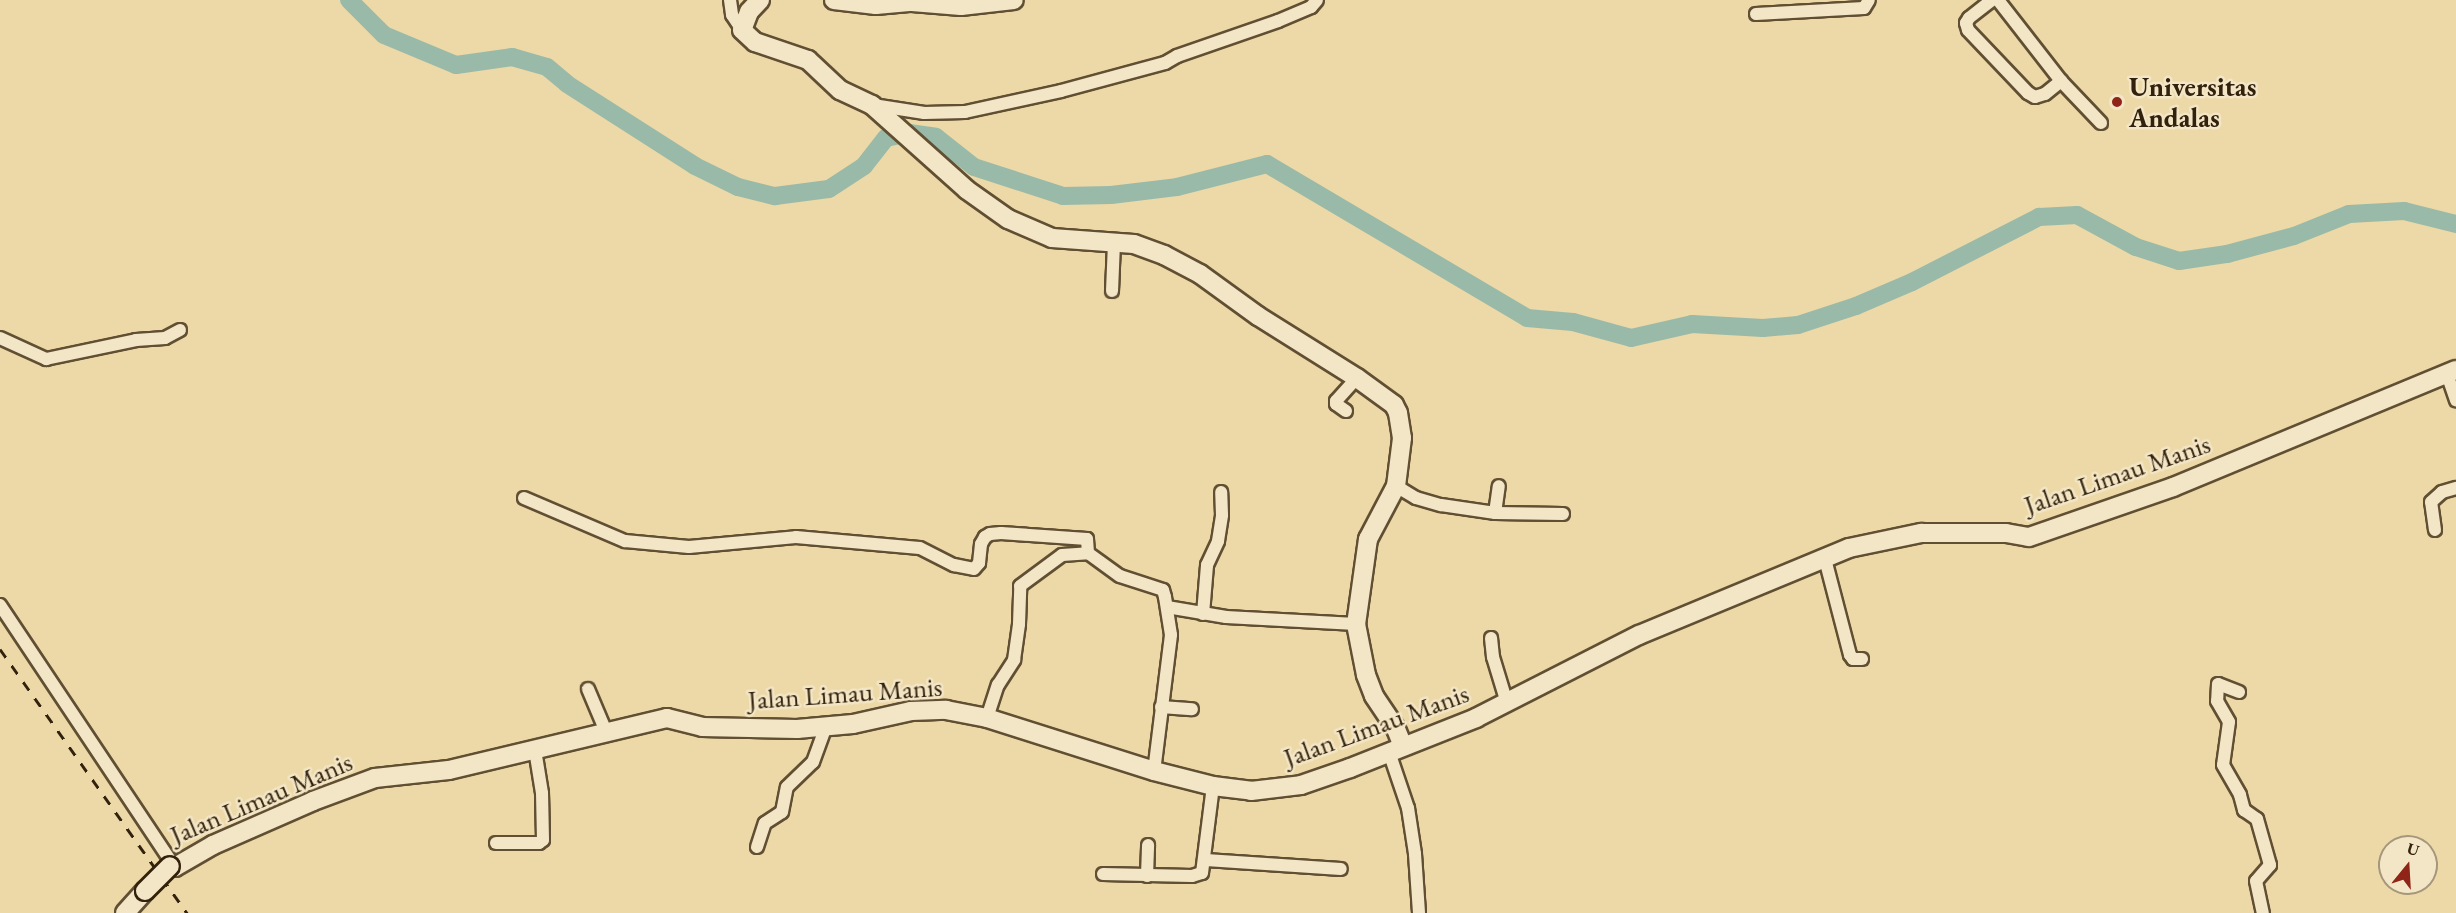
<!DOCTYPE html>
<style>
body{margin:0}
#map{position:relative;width:2456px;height:913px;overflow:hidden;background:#edd8a7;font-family:"EB Garamond",serif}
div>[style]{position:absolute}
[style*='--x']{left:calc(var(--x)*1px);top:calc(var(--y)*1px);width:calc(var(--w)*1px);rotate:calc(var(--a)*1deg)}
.river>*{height:18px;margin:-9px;padding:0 9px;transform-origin:9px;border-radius:9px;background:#99baa8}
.roads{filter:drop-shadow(2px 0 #614f33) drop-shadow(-2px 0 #614f33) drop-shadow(0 2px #614f33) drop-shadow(0 -2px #614f33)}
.street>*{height:12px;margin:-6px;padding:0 6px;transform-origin:6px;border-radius:6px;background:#f3e6c6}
.secondary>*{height:18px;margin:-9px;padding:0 9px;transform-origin:9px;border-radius:9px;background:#f3e6c6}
.rail>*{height:3px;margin-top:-1.5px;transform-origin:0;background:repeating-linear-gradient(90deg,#32210c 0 10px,transparent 0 20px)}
.bridges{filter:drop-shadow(2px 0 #32210c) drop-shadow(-2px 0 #32210c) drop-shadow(0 2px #32210c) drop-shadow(0 -2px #32210c)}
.secondary-bridge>*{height:18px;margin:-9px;padding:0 9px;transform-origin:9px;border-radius:9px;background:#f3e6c6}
.dots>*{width:16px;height:16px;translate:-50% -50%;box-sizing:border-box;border:3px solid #f3e6c6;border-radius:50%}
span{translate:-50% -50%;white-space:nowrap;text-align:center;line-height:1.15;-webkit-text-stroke:5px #f3e6c6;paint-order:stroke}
.poi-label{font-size:27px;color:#32210c;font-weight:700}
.left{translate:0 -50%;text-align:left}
.street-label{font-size:27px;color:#32210c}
.north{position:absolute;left:2378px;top:835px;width:60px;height:60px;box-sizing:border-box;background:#f3e6c6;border:2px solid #a6977c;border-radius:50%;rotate:18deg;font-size:16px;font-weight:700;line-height:24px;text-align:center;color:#32210c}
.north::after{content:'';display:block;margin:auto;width:21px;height:27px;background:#8f2418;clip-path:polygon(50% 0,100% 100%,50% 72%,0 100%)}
</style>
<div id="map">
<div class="river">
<i style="--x:349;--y:0;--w:49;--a:45"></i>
<i style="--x:384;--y:35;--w:78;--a:22.6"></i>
<i style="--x:456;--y:65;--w:57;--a:-8.1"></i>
<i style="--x:512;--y:57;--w:36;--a:16"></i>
<i style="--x:547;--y:67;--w:26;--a:40"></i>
<i style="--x:567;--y:84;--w:152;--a:32.6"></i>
<i style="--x:695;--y:166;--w:48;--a:26"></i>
<i style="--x:738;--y:187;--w:38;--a:14"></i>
<i style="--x:775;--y:196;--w:54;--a:-7.4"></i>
<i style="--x:829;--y:189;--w:42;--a:-33.3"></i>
<i style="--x:864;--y:166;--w:36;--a:-52"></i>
<i style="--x:886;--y:138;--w:24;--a:-12"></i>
<i style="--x:909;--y:133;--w:27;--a:8"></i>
<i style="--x:936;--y:137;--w:48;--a:38.3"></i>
<i style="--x:974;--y:167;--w:94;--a:18"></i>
<i style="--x:1063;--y:196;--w:48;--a:-1.2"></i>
<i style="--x:1111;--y:195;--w:66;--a:-6.9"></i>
<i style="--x:1177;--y:187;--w:93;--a:-14.3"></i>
<i style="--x:1267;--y:164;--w:302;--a:30.6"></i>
<i style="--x:1527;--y:318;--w:46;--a:5"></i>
<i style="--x:1573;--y:322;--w:60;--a:15.4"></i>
<i style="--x:1631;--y:338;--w:63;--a:-12.9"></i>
<i style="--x:1692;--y:324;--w:71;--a:3.2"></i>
<i style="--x:1763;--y:328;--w:35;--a:-5"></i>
<i style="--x:1798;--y:325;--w:61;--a:-18.1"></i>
<i style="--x:1856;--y:306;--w:61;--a:-23.2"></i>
<i style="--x:1912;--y:282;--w:143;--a:-27.1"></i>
<i style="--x:2039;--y:217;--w:38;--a:-3"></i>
<i style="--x:2077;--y:215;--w:67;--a:28.5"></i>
<i style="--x:2136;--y:247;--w:45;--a:18"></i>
<i style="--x:2179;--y:261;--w:49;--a:-8.3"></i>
<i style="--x:2227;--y:254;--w:69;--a:-15"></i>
<i style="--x:2294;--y:236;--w:59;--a:-21.8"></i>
<i style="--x:2349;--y:214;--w:55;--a:-3.1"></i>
<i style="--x:2404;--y:211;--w:54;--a:14"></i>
</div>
<div class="roads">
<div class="street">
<i style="--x:730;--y:0;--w:15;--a:82"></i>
<i style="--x:732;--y:15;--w:18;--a:56"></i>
<i style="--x:1992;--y:0;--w:29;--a:142"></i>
<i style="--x:1969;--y:18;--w:6;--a:121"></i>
<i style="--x:1966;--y:23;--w:7;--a:74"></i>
<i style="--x:1968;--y:30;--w:87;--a:46.4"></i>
<i style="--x:2028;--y:93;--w:8;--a:30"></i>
<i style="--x:2035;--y:97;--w:10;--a:-17"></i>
<i style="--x:2045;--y:94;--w:21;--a:-39"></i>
<i style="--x:1998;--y:0;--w:103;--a:52.1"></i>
<i style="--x:2061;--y:81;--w:58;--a:46.4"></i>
<i style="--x:1756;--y:14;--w:108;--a:-3.2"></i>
<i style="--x:1864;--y:8;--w:9;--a:-58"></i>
<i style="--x:873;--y:105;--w:52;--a:8.9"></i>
<i style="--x:924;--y:113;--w:41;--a:-1.4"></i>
<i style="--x:965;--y:112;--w:98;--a:-12.3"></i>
<i style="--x:1061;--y:91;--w:108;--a:-15.1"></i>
<i style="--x:1165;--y:63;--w:14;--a:-30"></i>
<i style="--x:1177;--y:56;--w:107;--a:-19.1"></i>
<i style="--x:1278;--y:21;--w:36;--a:-23"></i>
<i style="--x:1311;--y:7;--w:9;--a:-49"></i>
<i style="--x:1112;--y:291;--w:48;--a:-87.6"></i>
<i style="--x:0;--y:338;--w:51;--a:24.5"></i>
<i style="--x:46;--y:359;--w:92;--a:-11.9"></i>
<i style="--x:136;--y:340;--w:29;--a:-4"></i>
<i style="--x:165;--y:338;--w:17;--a:-28"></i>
<i style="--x:2447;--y:374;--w:28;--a:71"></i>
<i style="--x:1346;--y:411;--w:12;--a:-145"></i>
<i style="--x:1336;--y:404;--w:3;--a:-90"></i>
<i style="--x:1336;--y:401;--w:31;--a:-48"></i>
<i style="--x:1396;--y:486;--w:23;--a:31"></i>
<i style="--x:1416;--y:498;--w:26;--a:16"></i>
<i style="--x:1441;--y:505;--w:55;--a:8.4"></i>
<i style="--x:1495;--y:513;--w:68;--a:0.8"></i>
<i style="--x:524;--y:498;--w:110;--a:23.1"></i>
<i style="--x:625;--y:541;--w:64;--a:5.4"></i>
<i style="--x:689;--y:547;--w:107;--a:-5.3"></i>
<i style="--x:796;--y:537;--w:124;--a:5.1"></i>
<i style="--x:920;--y:548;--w:38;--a:27"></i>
<i style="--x:954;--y:565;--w:20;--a:11"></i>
<i style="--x:974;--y:569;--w:8;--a:-50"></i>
<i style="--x:979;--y:563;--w:19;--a:-84"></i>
<i style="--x:981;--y:544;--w:8;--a:-60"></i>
<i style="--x:985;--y:537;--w:6;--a:-31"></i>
<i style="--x:990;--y:534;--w:11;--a:-5"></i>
<i style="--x:1001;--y:533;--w:86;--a:4"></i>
<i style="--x:1087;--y:539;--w:14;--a:86"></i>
<i style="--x:1495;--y:513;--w:27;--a:-82"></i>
<i style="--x:2435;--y:530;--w:28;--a:-98"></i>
<i style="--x:2431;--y:502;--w:15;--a:-42"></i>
<i style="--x:2442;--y:492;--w:15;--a:-16"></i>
<i style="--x:1825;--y:559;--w:99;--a:75.4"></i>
<i style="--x:1850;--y:655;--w:5;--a:53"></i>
<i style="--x:1853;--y:659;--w:9;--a:0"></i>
<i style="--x:0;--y:605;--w:315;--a:56.3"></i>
<i style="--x:1167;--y:607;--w:60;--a:9.6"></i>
<i style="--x:1226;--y:617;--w:130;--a:3.1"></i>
<i style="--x:1203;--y:614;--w:49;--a:-85.3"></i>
<i style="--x:1207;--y:565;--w:26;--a:-65"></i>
<i style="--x:1218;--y:541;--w:26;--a:-81"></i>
<i style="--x:1222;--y:515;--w:23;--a:-92"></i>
<i style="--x:1491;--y:638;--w:19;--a:84"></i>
<i style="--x:1493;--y:657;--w:48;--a:73.1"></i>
<i style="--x:588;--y:689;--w:49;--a:67.1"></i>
<i style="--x:2239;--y:692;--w:22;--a:-159"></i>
<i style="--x:2218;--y:684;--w:17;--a:93"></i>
<i style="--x:2217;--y:701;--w:24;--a:60"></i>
<i style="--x:2229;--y:722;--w:43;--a:97.9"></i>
<i style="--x:2223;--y:765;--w:34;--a:60"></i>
<i style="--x:2240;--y:795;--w:16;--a:75"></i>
<i style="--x:2244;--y:810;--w:16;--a:35"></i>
<i style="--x:2257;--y:819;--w:48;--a:74.2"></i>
<i style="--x:2270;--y:865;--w:21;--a:131"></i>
<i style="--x:2256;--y:881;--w:33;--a:78"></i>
<i style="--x:1161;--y:707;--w:31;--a:4"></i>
<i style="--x:987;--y:718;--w:35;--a:-72"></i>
<i style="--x:998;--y:685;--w:30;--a:-57"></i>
<i style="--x:1014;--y:660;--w:36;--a:-82"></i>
<i style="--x:1019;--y:624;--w:38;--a:-88"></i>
<i style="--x:1020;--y:586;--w:52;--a:-36.4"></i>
<i style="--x:1062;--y:555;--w:26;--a:-4"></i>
<i style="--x:1088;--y:553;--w:39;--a:36"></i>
<i style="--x:1120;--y:576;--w:45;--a:18"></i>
<i style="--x:1163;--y:590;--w:7;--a:74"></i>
<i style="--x:1165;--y:597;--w:38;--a:81"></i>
<i style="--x:1171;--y:635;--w:137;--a:97.1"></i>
<i style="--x:1389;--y:752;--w:59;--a:71.3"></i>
<i style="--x:1408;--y:808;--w:47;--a:81.3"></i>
<i style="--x:1415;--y:854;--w:59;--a:86.1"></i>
<i style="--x:496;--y:843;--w:43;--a:0"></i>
<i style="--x:539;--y:843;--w:5;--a:-37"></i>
<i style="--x:543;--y:840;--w:47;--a:-91.2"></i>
<i style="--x:542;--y:793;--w:44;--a:-99.2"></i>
<i style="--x:757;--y:847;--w:25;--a:-72"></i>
<i style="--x:765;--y:823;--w:20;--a:-33"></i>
<i style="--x:782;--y:812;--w:25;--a:-79"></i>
<i style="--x:787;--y:787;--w:36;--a:-44"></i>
<i style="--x:813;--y:762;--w:37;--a:-70"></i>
<i style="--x:1206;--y:860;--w:135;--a:3.8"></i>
<i style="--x:1103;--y:874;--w:89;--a:1.3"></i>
<i style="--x:1192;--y:876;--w:10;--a:-17"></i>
<i style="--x:1202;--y:873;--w:88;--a:-82.8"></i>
<i style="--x:1147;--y:876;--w:31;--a:-88"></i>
</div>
<div class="secondary">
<i style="--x:760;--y:0;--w:16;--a:133"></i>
<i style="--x:749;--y:12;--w:19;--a:111"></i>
<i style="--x:742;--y:30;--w:18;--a:43"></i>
<i style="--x:755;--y:42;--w:56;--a:18.8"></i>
<i style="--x:808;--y:60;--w:44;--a:43.2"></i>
<i style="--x:840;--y:90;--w:35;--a:25"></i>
<i style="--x:872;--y:105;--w:127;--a:41.8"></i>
<i style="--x:967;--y:190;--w:50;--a:35.3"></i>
<i style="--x:1008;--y:219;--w:48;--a:23.4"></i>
<i style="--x:1052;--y:238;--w:82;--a:4.2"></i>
<i style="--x:1134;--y:244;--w:32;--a:20"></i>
<i style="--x:1164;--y:255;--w:41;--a:27.8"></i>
<i style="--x:1200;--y:274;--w:72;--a:35.9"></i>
<i style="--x:1258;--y:316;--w:117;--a:32.1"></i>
<i style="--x:1357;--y:378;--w:46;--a:36.1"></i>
<i style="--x:1394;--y:405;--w:9;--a:63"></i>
<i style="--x:1398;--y:413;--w:25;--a:81"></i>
<i style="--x:1402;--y:438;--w:48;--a:97.1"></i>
<i style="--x:1396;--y:486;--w:60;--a:117.8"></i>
<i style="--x:1368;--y:539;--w:86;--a:98"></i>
<i style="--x:1356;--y:624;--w:52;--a:78.9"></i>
<i style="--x:1366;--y:675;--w:22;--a:69"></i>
<i style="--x:1374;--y:696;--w:40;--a:56"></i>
<i style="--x:1396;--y:729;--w:18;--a:68"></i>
<i style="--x:834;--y:0;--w:42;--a:6.8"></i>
<i style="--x:876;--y:5;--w:36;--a:-5"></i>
<i style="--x:912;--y:2;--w:49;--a:4.7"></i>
<i style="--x:961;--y:6;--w:53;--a:-6.5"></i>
<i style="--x:170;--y:866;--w:5;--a:11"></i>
<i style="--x:175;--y:867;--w:44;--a:-30.1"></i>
<i style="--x:213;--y:845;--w:109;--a:-23.7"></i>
<i style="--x:313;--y:801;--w:66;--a:-20.4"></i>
<i style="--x:375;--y:778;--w:74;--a:-6.2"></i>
<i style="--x:449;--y:770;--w:224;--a:-13.4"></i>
<i style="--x:667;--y:718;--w:36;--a:14"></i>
<i style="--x:702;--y:727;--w:95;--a:1.2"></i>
<i style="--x:797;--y:729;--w:56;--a:-5.1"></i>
<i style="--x:853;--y:724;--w:59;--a:-12.6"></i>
<i style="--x:911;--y:711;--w:35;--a:-2"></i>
<i style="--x:946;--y:710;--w:42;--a:11"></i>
<i style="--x:987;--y:718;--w:175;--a:17.6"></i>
<i style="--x:1154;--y:771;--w:61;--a:14.3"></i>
<i style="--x:1213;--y:786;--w:38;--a:7"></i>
<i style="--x:1251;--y:791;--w:50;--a:-6.8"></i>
<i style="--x:1301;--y:785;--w:52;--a:-19.1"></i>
<i style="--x:1350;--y:768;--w:136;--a:-21.6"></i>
<i style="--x:1476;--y:718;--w:183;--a:-27"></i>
<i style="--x:1639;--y:635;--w:227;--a:-22.5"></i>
<i style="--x:1849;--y:548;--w:74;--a:-11.8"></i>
<i style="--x:1921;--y:533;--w:85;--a:0"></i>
<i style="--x:2006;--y:533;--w:23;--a:10"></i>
<i style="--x:2029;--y:537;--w:152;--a:-19.1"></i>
<i style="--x:2173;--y:487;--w:306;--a:-22.5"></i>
<i style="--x:125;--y:913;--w:30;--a:-48"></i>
</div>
</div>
<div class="rail">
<i style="--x:0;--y:649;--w:324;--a:54.7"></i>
</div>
<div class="bridges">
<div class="secondary-bridge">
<i style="--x:145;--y:891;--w:35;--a:-45"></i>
</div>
</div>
<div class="dots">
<i style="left:2117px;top:102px;background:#8f2418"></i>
</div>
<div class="poi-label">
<span class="left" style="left:2129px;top:102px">Universitas<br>Andalas</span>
</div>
<div class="street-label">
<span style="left:2117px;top:474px;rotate:-19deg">Jalan Limau Manis</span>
<span style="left:845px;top:693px;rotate:-4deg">Jalan Limau Manis</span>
<span style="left:1376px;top:725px;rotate:-20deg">Jalan Limau Manis</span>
<span style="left:261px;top:798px;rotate:-23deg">Jalan Limau Manis</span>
</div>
<div class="north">U</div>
</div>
